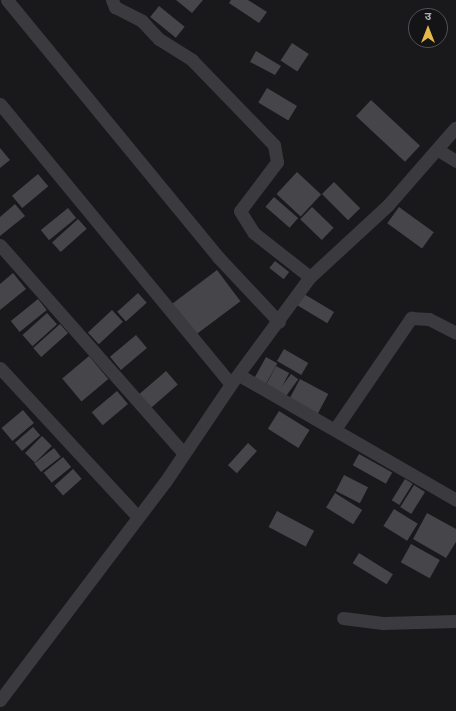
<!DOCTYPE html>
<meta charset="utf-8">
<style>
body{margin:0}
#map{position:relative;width:456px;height:711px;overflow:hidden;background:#19181a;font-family:"Nunito Sans","Noto Sans Devanagari",sans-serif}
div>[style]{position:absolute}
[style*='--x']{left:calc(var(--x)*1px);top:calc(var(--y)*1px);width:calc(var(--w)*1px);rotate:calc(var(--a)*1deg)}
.building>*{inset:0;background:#46464a;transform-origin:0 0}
.minor>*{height:13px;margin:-6.5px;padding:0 6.5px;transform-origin:6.5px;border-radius:6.5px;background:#3a3a3f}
span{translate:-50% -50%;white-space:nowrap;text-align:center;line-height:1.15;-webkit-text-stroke:3.5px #141315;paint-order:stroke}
.north{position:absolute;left:408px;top:8px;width:40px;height:40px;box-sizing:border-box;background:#141315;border:1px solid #515157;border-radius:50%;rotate:0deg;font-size:11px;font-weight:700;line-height:16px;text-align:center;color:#acafb9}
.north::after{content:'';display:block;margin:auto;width:14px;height:18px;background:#e3b947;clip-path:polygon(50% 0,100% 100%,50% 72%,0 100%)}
</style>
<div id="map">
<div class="building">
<i style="clip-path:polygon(176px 0,203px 0,192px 13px)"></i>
<i style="clip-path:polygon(231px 0,248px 0,267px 12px,259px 23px,229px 3px)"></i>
<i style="left:159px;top:6px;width:33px;height:14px;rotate:39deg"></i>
<i style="left:292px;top:43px;width:20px;height:21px;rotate:33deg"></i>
<i style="clip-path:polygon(256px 51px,281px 66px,275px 75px,250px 62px)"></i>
<i style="left:267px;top:88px;width:35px;height:17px;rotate:31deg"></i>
<i style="left:371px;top:100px;width:67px;height:22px;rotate:43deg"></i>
<i style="clip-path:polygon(0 148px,10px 160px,0 168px)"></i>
<i style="left:297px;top:172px;width:33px;height:30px;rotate:43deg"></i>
<i style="left:38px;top:174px;width:16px;height:34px;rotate:50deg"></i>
<i style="left:334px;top:182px;width:37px;height:17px;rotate:45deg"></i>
<i style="left:274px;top:197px;width:32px;height:13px;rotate:41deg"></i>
<i style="clip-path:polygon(15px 204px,25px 216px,0 236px,0 217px)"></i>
<i style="left:312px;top:207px;width:30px;height:17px;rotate:44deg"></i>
<i style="left:399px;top:207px;width:43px;height:20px;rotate:36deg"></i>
<i style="left:68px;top:208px;width:13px;height:35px;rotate:51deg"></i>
<i style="left:78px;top:219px;width:13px;height:35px;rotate:48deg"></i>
<i style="left:275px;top:261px;width:18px;height:9px;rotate:38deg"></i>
<i style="left:217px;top:270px;width:39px;height:56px;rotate:53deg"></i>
<i style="clip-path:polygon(13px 273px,26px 289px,0 310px,0 284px)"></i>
<i style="left:138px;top:293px;width:13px;height:28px;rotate:48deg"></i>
<i style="left:304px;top:294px;width:35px;height:13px;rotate:31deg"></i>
<i style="left:38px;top:299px;width:14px;height:35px;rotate:51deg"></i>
<i style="left:112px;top:310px;width:16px;height:33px;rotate:47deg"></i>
<i style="left:47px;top:313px;width:15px;height:33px;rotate:48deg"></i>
<i style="left:60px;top:324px;width:12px;height:36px;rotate:48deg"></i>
<i style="left:136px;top:335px;width:17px;height:34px;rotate:50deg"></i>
<i style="left:284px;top:349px;width:28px;height:14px;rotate:30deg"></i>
<i style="left:89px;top:356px;width:30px;height:35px;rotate:50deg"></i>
<i style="left:266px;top:357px;width:13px;height:26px;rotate:29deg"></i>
<i style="left:276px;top:366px;width:15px;height:24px;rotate:28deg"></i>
<i style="left:166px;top:371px;width:18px;height:36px;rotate:49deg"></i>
<i style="left:291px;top:374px;width:9px;height:25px;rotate:36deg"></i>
<i style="left:300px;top:379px;width:32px;height:25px;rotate:28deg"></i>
<i style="left:117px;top:391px;width:17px;height:33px;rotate:50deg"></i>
<i style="left:23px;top:410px;width:17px;height:28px;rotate:50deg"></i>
<i style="left:279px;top:411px;width:36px;height:21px;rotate:32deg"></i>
<i style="left:33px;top:427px;width:11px;height:24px;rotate:49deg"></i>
<i style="left:42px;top:436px;width:14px;height:24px;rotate:45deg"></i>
<i style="left:248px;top:443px;width:12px;height:30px;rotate:42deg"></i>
<i style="left:54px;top:448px;width:11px;height:25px;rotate:52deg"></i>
<i style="left:359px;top:454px;width:38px;height:13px;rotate:29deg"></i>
<i style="left:63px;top:457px;width:13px;height:25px;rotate:51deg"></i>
<i style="left:73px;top:469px;width:13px;height:25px;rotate:48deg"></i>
<i style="left:344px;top:475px;width:27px;height:18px;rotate:27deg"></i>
<i style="left:405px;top:479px;width:9px;height:25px;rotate:32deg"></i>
<i style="left:414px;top:485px;width:13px;height:26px;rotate:32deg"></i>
<i style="left:335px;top:493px;width:32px;height:17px;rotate:32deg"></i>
<i style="left:394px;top:509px;width:28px;height:20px;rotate:32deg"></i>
<i style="left:277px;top:511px;width:42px;height:18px;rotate:28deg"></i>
<i style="clip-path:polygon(427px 513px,456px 529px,456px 542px,446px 558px,413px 539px)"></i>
<i style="left:411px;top:544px;width:33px;height:21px;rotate:29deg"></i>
<i style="left:359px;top:553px;width:40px;height:12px;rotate:32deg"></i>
</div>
<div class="minor">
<i style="--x:7;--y:0;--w:333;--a:50.6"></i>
<i style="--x:218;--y:257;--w:89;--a:46.8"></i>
<i style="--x:112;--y:0;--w:8;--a:67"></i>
<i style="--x:115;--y:7;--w:30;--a:27"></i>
<i style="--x:142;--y:21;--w:25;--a:47"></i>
<i style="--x:159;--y:39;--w:39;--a:32"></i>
<i style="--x:192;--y:60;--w:118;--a:46"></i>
<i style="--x:274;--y:145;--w:17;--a:80"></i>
<i style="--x:277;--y:162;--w:61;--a:127.1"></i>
<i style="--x:240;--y:211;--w:26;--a:58"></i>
<i style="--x:254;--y:233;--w:71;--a:38.2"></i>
<i style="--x:0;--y:104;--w:363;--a:50.5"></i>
<i style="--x:438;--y:150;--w:21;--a:31"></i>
<i style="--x:0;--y:245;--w:278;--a:48.6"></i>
<i style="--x:0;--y:368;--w:203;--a:47.2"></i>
<i style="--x:239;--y:375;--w:250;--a:29.9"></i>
<i style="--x:335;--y:429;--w:135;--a:-55.6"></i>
<i style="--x:411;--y:318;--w:18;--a:3"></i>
<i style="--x:429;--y:319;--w:30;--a:27"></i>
<i style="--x:343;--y:618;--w:40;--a:7.1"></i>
<i style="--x:383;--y:623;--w:73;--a:-1.6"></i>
<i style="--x:0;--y:700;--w:273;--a:-52.9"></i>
<i style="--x:165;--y:482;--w:118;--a:-56"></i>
<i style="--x:231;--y:384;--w:133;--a:-53.6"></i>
<i style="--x:310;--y:277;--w:106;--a:-42.7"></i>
<i style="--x:388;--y:205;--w:103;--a:-48.9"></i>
</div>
<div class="north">उ</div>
</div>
